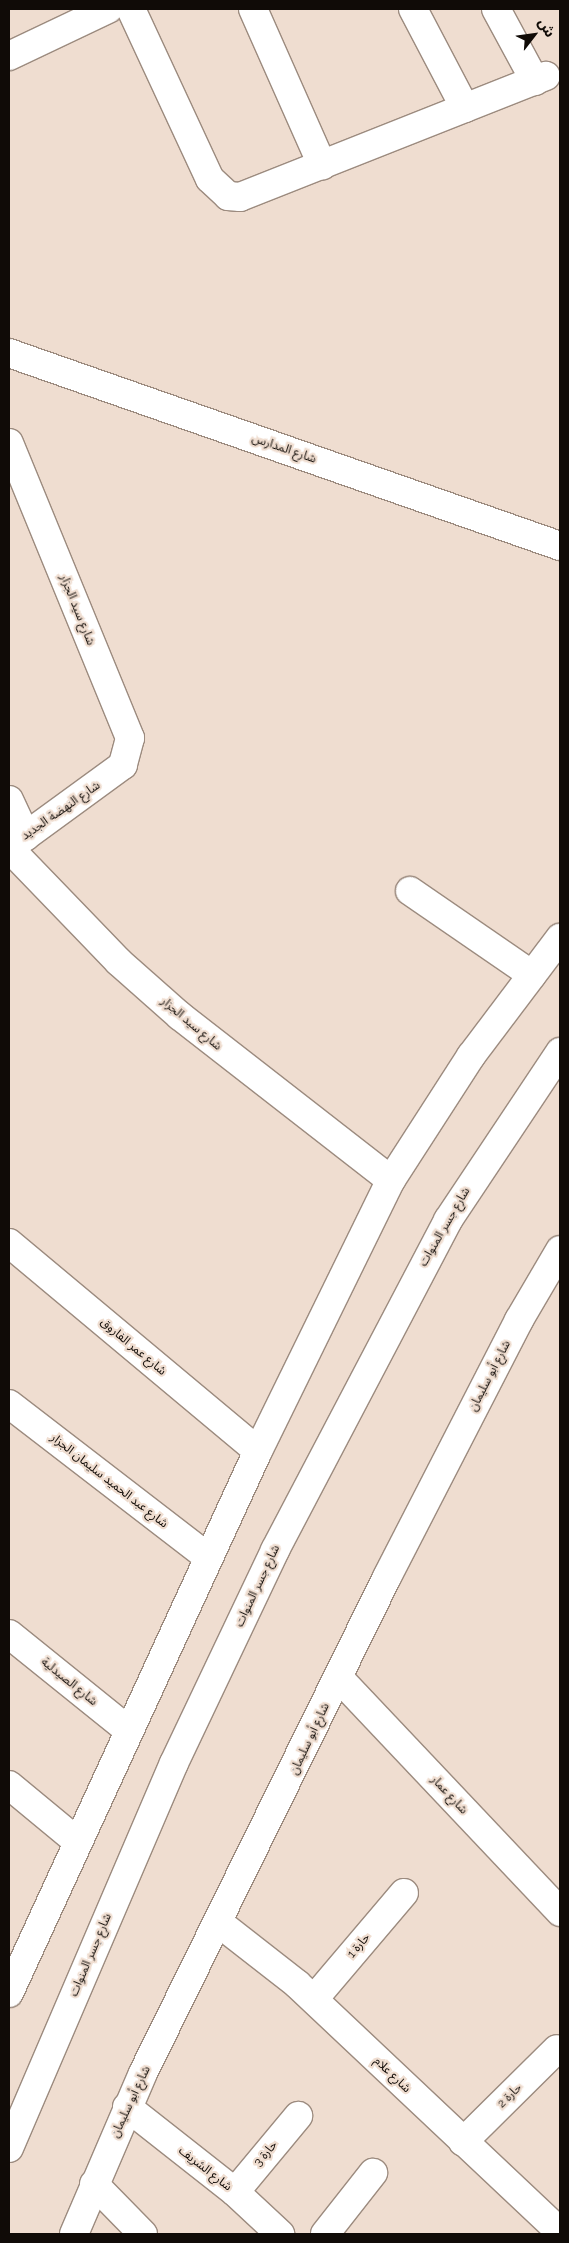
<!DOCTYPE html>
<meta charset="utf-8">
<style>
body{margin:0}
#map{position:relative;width:569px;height:2243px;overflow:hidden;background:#efddd0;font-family:Raleway,"Noto Sans Arabic",sans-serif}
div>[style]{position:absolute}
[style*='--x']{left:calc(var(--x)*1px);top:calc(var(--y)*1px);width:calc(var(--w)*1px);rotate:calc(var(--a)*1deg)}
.roads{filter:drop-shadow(1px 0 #9c8b7f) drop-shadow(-1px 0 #9c8b7f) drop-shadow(0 1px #9c8b7f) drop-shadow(0 -1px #9c8b7f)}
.minor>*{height:28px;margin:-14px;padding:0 14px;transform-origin:14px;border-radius:14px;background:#fff}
span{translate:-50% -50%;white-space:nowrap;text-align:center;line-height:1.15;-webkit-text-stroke:4.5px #efddd0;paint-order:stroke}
.street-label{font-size:12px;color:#100b07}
.frame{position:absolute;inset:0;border:10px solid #100b07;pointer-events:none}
.north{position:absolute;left:509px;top:10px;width:50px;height:50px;-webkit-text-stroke:4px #efddd0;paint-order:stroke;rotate:60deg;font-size:14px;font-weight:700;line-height:20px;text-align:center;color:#100b07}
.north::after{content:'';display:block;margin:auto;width:18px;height:22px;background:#100b07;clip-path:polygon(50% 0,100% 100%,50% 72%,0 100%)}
</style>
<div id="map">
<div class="roads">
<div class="minor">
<i style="--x:131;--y:9;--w:187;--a:65.1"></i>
<i style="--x:210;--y:179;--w:25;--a:43"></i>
<i style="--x:228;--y:196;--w:12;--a:5"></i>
<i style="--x:240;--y:197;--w:329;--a:-21.6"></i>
<i style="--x:253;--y:9;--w:171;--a:66.1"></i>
<i style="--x:413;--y:9;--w:112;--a:62.3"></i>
<i style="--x:496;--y:9;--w:82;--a:61.6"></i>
<i style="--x:9;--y:56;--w:110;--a:-25.4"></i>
<i style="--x:9;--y:353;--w:584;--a:19.3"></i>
<i style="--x:9;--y:443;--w:319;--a:67.7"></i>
<i style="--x:130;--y:738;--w:28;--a:105"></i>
<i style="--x:123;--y:765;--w:141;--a:143.9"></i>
<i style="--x:9;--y:800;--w:40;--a:65"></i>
<i style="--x:9;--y:848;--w:158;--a:46"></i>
<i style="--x:119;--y:962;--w:81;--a:41.5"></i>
<i style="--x:180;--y:1016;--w:267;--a:37.9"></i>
<i style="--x:410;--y:891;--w:148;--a:34.5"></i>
<i style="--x:9;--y:1243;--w:324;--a:39.9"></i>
<i style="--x:9;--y:1404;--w:252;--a:37.6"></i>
<i style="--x:9;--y:1634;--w:154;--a:38.9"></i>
<i style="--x:339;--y:1678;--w:322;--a:46.6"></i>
<i style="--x:9;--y:1785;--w:89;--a:39.6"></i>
<i style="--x:219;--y:1923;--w:99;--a:38"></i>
<i style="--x:297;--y:1984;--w:361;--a:43.3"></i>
<i style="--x:9;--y:1993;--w:596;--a:-65.33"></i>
<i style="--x:258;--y:1451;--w:302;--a:-63.9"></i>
<i style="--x:391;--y:1180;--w:148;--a:-57.2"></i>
<i style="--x:471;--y:1056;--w:148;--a:-53"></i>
<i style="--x:314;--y:1999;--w:139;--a:-49.7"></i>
<i style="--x:127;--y:2107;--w:137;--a:38.2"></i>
<i style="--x:235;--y:2192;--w:62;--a:43"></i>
<i style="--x:463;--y:2142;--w:132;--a:-44.7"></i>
<i style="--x:9;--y:2148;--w:419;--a:-66.8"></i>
<i style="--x:174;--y:1763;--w:236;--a:-64.6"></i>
<i style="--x:275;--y:1550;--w:373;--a:-62.3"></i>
<i style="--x:448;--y:1220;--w:202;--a:-56.3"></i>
<i style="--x:94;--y:2184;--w:70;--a:45.6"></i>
<i style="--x:235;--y:2192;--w:99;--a:-50.3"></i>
<i style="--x:74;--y:2234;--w:175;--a:-66.8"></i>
<i style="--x:143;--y:2073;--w:553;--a:-63.81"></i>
<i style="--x:387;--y:1577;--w:289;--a:-62.8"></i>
<i style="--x:519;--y:1320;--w:81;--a:-59.6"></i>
<i style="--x:325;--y:2234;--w:78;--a:-51.8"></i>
</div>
</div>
<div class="street-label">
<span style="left:284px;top:449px;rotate:19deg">شارع المدارس</span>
<span style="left:77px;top:610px;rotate:68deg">شارع سيد الجزار</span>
<span style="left:61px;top:811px;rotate:-35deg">شارع النهضة الجديد</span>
<span style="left:191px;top:1024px;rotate:40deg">شارع سيد الجزار</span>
<span style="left:445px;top:1227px;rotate:-60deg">شارع جسر المنوات</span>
<span style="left:133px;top:1347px;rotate:40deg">شارع عمر الفاروق</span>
<span style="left:490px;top:1376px;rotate:-63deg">شارع أبو سليمان</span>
<span style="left:109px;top:1481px;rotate:38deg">شارع عبد الحميد سليمان الجزار</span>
<span style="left:258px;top:1586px;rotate:-65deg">شارع جسر المنوات</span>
<span style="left:69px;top:1682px;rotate:39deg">شارع الصيدلية</span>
<span style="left:310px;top:1739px;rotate:-65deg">شارع أبو سليمان</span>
<span style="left:449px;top:1795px;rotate:47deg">شارع عمار</span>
<span style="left:359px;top:1946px;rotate:-50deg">حارة 1</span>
<span style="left:91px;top:1955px;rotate:-67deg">شارع جسر المنوات</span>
<span style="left:392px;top:2075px;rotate:44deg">شارع علام</span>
<span style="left:510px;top:2096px;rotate:-45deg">حارة 2</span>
<span style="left:131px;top:2102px;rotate:-65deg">شارع أبو سليمان</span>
<span style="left:266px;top:2154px;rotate:-50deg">حارة 3</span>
<span style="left:205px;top:2169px;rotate:38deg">شارع الشريف</span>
</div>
<div class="frame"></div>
<div class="north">ش</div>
</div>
